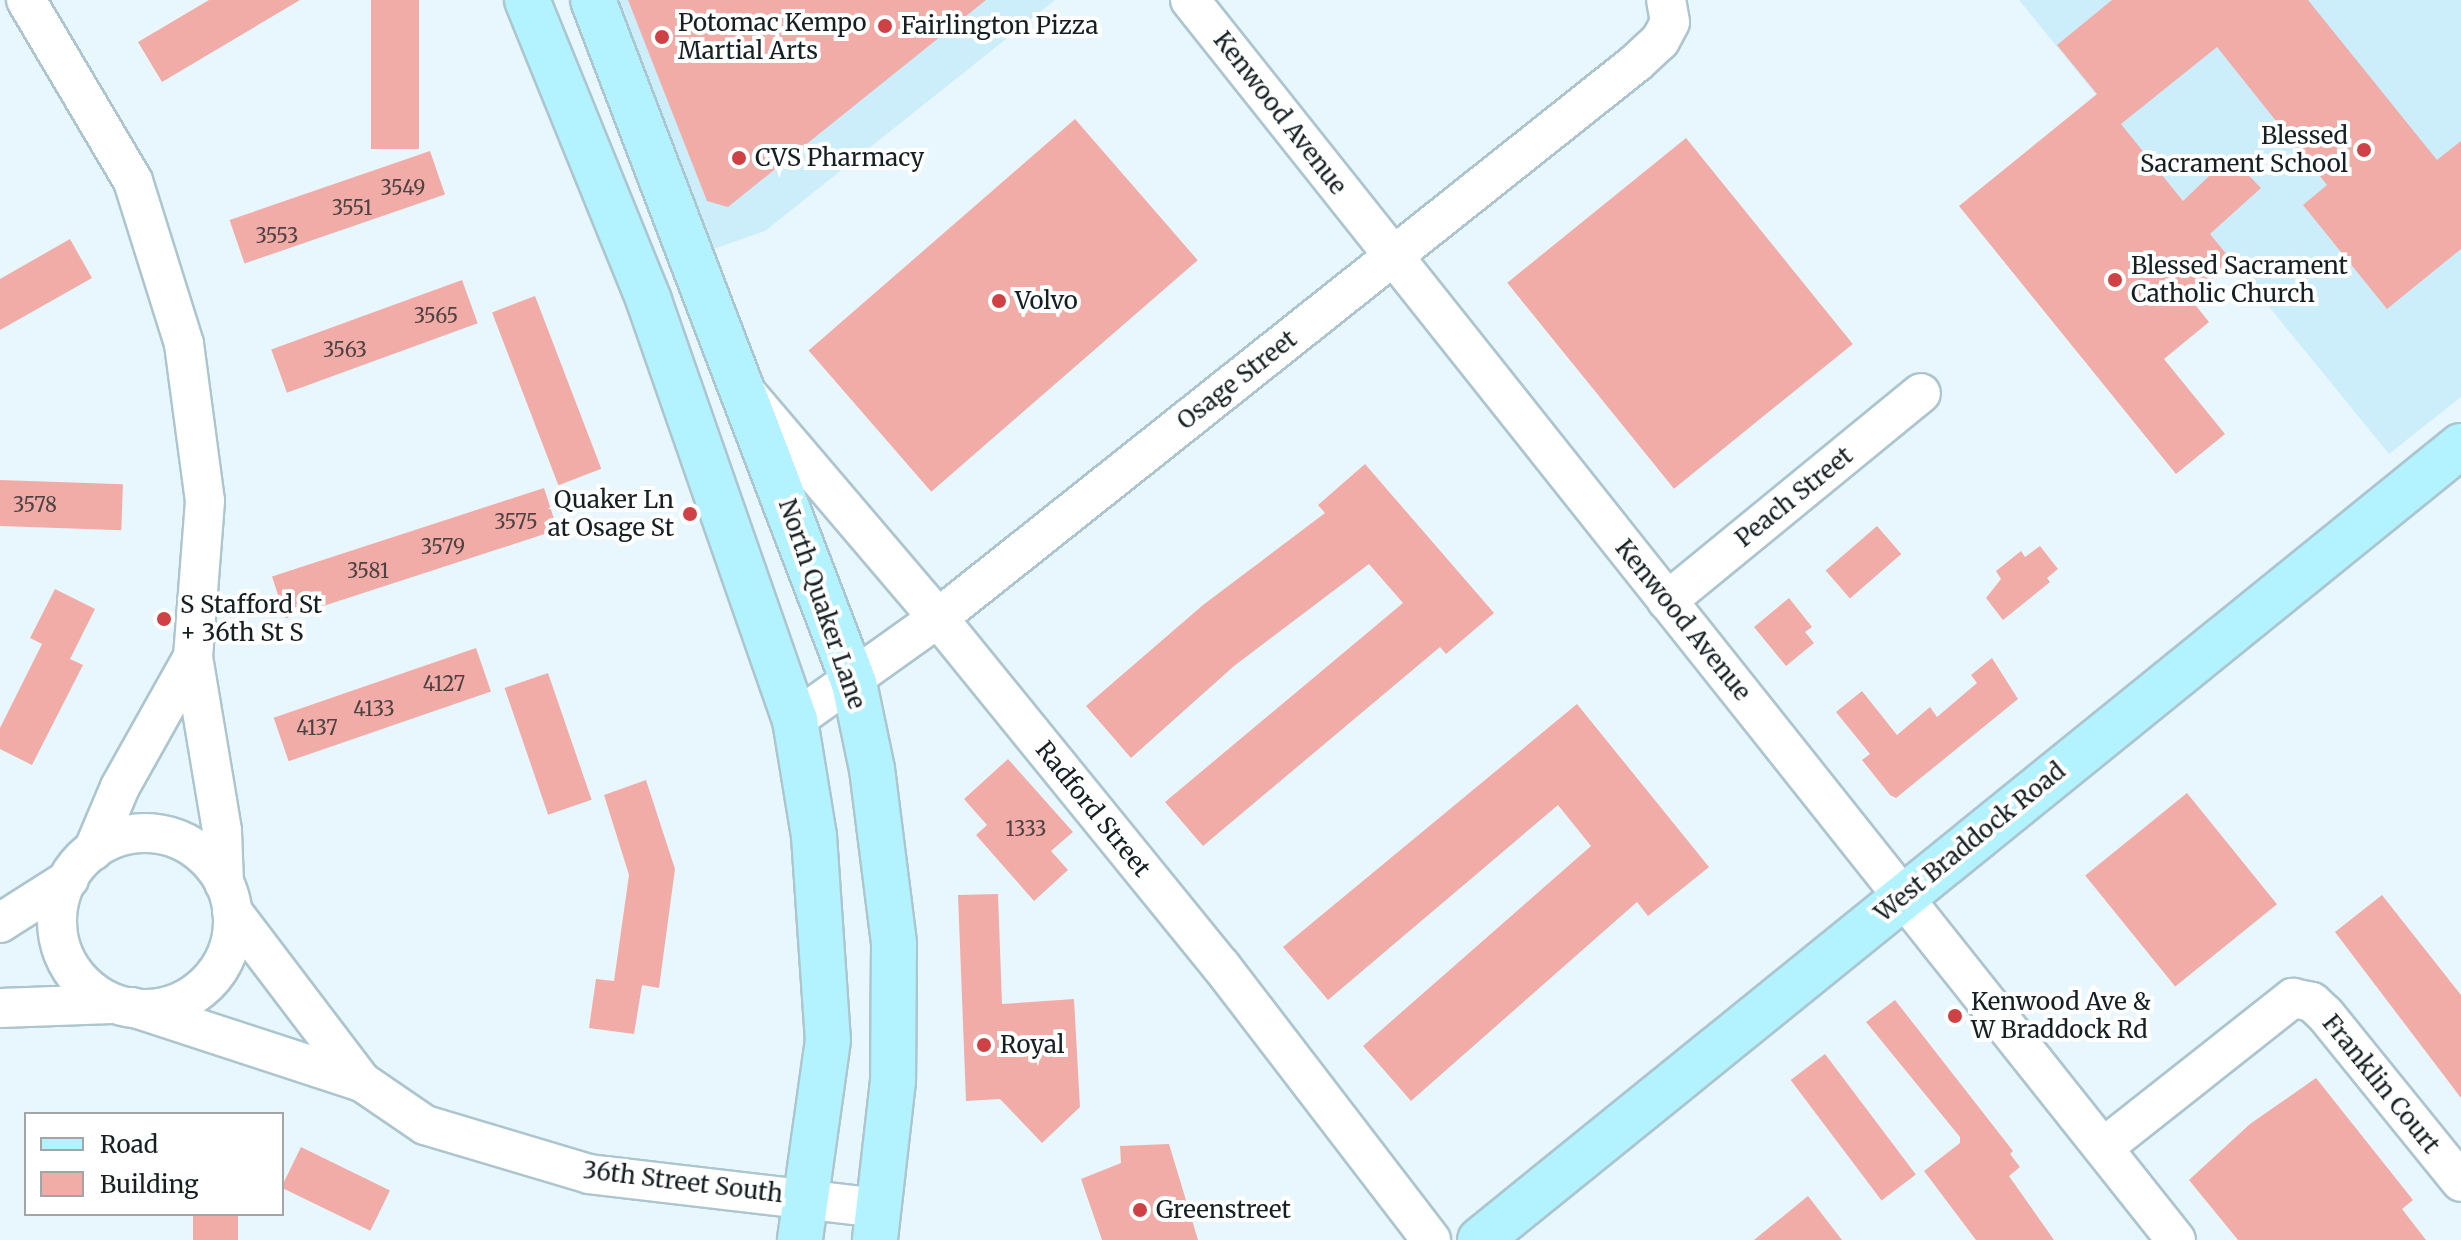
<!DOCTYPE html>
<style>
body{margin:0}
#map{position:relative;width:2461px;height:1240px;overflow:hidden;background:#e8f7fd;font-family:Merriweather,serif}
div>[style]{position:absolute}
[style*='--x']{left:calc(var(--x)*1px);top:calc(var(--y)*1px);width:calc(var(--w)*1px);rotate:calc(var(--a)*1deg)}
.built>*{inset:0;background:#cbeefa}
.building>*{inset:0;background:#f2aca8;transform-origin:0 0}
.roads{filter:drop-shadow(2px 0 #acc5ce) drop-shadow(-2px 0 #acc5ce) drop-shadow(0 2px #acc5ce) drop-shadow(0 -2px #acc5ce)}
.minor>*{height:38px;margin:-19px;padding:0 19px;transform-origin:19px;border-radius:19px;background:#fff}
.minor>.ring{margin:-19px;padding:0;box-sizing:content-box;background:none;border:38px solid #fff;border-radius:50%}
.secondary>*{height:44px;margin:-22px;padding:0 22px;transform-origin:22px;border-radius:22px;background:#b3f2ff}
.dots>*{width:22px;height:22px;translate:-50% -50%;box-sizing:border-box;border:4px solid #fff;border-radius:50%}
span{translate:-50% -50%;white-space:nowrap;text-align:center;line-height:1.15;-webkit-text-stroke:8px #fff;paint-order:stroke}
.number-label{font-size:20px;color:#4d4344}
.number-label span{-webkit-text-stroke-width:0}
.poi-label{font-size:24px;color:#162023}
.left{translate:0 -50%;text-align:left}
.right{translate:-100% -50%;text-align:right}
.street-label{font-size:24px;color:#162023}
.legend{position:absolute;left:24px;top:1112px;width:260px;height:104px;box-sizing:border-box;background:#fff;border:2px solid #a2a6a7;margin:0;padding:10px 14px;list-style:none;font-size:24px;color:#162023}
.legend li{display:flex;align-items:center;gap:16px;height:40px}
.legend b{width:40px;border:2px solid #a2a6a7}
</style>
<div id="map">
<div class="built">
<i style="clip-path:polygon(608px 0,1055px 0,765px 231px,708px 251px)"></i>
<i style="clip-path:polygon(2019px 0,2461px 0,2461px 397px,2389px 454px)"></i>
</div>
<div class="building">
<i style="clip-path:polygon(209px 0,300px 0,162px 82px,138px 42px)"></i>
<i style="left:371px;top:0;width:48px;height:149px"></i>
<i style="clip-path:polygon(628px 0,986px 0,728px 207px,707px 201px)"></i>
<i style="clip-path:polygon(2112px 0,2308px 0,2437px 160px,2461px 141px,2461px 249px,2387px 309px,2303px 205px,2327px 185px,2217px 47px,2121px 124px,2183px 201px,2230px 156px,2261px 188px,2210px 234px,2233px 262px,2189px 297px,2209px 322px,2164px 359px,2225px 434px,2176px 474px,1959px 206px,2097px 94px,2057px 45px)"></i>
<i style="left:1075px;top:119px;width:187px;height:353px;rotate:49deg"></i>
<i style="left:1686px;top:138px;width:265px;height:230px;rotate:51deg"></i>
<i style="left:430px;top:151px;width:46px;height:212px;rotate:71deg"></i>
<i style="clip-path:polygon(70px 239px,92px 278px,0 330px,0 279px)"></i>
<i style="left:462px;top:280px;width:46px;height:203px;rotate:70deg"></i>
<i style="left:535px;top:296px;width:185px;height:46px;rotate:69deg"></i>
<i style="clip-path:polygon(1365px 464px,1494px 613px,1446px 654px,1440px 647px,1203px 846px,1165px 802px,1403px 603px,1369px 564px,1234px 666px,1131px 758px,1086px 706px,1203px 605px,1325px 513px,1318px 505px)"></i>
<i style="left:0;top:480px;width:123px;height:46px;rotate:2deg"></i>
<i style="left:544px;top:488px;width:44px;height:286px;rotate:72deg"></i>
<i style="left:1877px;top:526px;width:37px;height:68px;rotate:49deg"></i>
<i style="clip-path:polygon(2040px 546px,2058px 569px,2047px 578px,2050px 582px,2003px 620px,1986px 598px,2001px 579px,1996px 571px,2021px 551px,2025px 557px)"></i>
<i style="clip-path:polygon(55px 589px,95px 609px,70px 659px,83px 665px,32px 765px,0 749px,0 728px,42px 644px,30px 638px)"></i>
<i style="clip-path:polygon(1789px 598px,1812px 627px,1805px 632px,1814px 643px,1786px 666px,1754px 627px)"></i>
<i style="left:476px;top:648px;width:46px;height:214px;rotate:71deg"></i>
<i style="clip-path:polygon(1992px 658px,2018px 699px,1896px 798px,1890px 795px,1862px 760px,1870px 754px,1836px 712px,1862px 691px,1897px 735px,1930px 707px,1937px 717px,1977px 683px,1971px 675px)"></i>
<i style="left:548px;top:673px;width:134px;height:46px;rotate:71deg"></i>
<i style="clip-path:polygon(1577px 704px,1709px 867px,1648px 916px,1637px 902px,1411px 1101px,1363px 1046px,1591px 846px,1558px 805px,1328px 1000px,1283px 947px)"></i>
<i style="clip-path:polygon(1008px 759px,1073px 832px,1051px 851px,1068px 870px,1034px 901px,976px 835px,987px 825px,964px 799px)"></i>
<i style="clip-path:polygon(646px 780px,675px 869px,659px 988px,642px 985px,634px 1034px,589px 1028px,596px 979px,614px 981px,629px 875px,604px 795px)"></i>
<i style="left:2187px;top:793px;width:143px;height:131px;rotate:51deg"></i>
<i style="clip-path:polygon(998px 894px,1002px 1004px,1074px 999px,1080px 1107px,1042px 1143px,1000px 1099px,966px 1101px,958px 895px)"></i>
<i style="clip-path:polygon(2382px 895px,2461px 995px,2461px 1098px,2335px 932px)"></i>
<i style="clip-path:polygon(1895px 1000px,2013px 1151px,2010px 1154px,2020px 1167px,2009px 1176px,2054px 1240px,1976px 1240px,1924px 1171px,1960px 1143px,1960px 1137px,1866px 1022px)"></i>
<i style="left:1825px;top:1054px;width:151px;height:43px;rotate:53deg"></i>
<i style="clip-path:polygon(2316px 1078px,2413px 1200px,2402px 1209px,2426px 1240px,2238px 1240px,2189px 1180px,2250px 1124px)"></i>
<i style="clip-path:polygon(1169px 1144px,1198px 1240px,1102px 1240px,1081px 1179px,1121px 1163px,1120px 1146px)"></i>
<i style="left:301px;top:1147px;width:99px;height:45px;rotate:26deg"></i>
<i style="clip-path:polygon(1808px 1196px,1842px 1240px,1754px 1240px)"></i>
<i style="left:193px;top:1214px;width:45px;height:26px"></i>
</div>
<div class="roads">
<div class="minor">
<i style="--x:26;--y:0;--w:210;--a:59.4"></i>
<i style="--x:133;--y:181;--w:171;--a:72.6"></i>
<i style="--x:184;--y:344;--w:158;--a:82.4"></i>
<i style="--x:205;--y:501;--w:156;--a:94.4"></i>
<i style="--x:193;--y:657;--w:176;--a:80.5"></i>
<i style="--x:222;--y:831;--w:52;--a:87.8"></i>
<i style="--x:1190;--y:0;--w:1584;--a:51.51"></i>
<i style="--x:749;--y:396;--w:292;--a:49.6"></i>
<i style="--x:938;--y:618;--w:449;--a:50.9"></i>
<i style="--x:1221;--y:966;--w:345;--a:52.5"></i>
<i style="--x:1667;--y:601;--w:328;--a:-39.3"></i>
<i style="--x:795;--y:720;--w:176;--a:-35.5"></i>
<i style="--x:938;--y:618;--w:892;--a:-38.49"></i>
<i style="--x:1636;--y:63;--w:33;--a:-43"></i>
<i style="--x:1660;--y:41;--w:21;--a:-62"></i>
<i style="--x:1670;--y:22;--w:22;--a:-100"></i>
<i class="ring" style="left:57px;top:833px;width:138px;height:138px"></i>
<i style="--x:93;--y:851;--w:69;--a:-67.1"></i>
<i style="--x:120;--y:787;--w:149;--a:-60.7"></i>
<i style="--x:232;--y:911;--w:215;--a:52.8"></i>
<i style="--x:0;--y:923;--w:82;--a:-32.5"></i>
<i style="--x:132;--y:1007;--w:242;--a:18.1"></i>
<i style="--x:362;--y:1082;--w:76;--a:34.3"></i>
<i style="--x:425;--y:1125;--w:171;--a:16.6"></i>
<i style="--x:589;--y:1174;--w:293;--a:6.7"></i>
<i style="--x:0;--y:1008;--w:112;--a:-2"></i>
<i style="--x:2104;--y:1147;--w:241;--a:-38.3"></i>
<i style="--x:2293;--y:998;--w:19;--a:12"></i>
<i style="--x:2312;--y:1002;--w:18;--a:43"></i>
<i style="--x:2325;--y:1014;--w:216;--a:51"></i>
</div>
<div class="secondary">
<i style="--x:527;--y:0;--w:325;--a:67.9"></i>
<i style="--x:649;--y:301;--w:444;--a:70.8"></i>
<i style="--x:795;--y:720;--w:118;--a:80.7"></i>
<i style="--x:814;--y:836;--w:204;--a:86.1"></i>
<i style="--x:828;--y:1040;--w:202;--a:98"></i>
<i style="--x:593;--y:0;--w:731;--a:69.09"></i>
<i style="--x:854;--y:683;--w:88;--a:78.2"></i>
<i style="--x:872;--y:769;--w:176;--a:82.8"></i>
<i style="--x:894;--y:944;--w:137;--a:90.4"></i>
<i style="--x:893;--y:1081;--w:160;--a:96.5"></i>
<i style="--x:1480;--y:1240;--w:1262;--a:-38.99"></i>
</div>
</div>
<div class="dots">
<i style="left:885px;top:26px;background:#d04145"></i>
<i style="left:662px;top:37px;background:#d04145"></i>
<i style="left:2364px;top:150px;background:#d04145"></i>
<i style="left:739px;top:158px;background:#d04145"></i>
<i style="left:2115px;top:280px;background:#d04145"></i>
<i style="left:999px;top:301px;background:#d04145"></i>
<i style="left:690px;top:514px;background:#d04145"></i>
<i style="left:164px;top:619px;background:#d04145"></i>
<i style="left:1955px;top:1016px;background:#d04145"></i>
<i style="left:984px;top:1045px;background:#d04145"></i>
<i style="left:1140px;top:1210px;background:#d04145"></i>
</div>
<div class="number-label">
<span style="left:403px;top:187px">3549</span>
<span style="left:352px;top:207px">3551</span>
<span style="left:277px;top:235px">3553</span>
<span style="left:436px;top:315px">3565</span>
<span style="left:345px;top:349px">3563</span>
<span style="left:35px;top:504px">3578</span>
<span style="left:516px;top:521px">3575</span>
<span style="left:443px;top:546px">3579</span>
<span style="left:368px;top:570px">3581</span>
<span style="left:444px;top:683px">4127</span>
<span style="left:374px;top:708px">4133</span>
<span style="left:317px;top:727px">4137</span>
<span style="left:1026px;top:828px">1333</span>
</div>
<div class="poi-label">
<span class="left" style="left:678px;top:37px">Potomac Kempo<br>Martial Arts</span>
<span class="left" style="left:901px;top:26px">Fairlington Pizza</span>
<span class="right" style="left:2348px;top:150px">Blessed<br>Sacrament School</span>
<span class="left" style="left:755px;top:158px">CVS Pharmacy</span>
<span class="left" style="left:2131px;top:280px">Blessed Sacrament<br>Catholic Church</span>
<span class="left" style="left:1015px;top:301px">Volvo</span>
<span class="right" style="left:674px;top:514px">Quaker Ln<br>at Osage St</span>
<span class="left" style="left:180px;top:619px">S Stafford St<br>+ 36th St S</span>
<span class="left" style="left:1971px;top:1016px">Kenwood Ave &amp;<br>W Braddock Rd</span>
<span class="left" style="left:1000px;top:1045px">Royal</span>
<span class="left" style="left:1156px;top:1210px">Greenstreet</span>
</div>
<div class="street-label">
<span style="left:1280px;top:113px;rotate:52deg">Kenwood Avenue</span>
<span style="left:1237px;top:380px;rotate:-38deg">Osage Street</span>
<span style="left:1794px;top:497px;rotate:-39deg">Peach Street</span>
<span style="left:822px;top:604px;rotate:71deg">North Quaker Lane</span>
<span style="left:1683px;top:620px;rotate:51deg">Kenwood Avenue</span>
<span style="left:1093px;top:809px;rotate:51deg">Radford Street</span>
<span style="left:1970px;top:842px;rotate:-39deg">West Braddock Road</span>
<span style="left:2381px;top:1084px;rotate:51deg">Franklin Court</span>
<span style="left:683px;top:1182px;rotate:7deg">36th Street South</span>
</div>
<ul class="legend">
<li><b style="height:10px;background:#b3f2ff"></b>Road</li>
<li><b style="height:22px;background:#f2aca8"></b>Building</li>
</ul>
</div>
